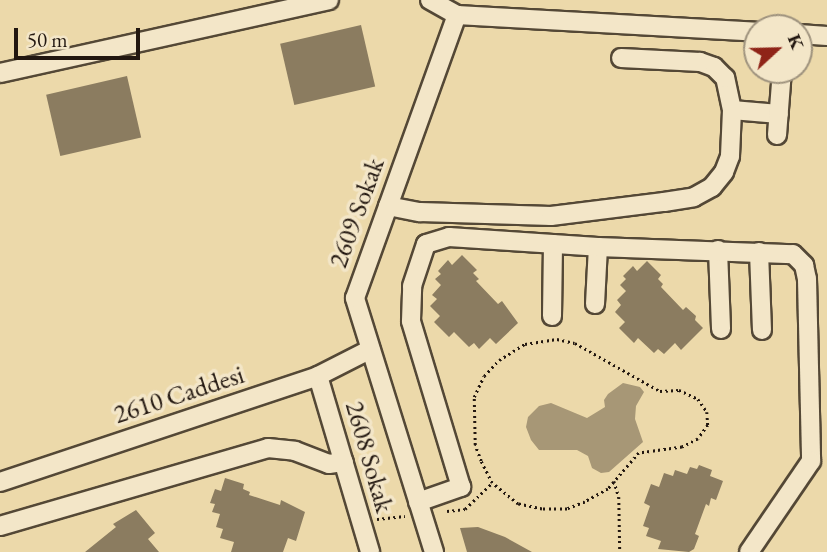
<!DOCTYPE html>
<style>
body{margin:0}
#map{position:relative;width:827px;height:552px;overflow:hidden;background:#ecd9aa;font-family:"EB Garamond",serif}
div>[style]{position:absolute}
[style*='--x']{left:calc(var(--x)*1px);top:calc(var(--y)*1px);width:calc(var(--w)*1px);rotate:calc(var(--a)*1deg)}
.water>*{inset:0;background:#a79776}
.building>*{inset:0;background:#8b7c60;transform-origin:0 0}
.path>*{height:2.5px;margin-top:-1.25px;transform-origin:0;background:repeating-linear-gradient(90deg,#221710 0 2px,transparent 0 5.5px)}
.roads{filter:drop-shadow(2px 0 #544836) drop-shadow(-2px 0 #544836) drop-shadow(0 2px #544836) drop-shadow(0 -2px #544836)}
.minor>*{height:18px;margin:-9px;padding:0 9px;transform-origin:9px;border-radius:9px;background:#f3e6c8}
span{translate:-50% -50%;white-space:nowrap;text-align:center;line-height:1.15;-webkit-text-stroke:7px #f3e6c8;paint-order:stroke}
.street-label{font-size:26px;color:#221710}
.north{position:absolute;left:743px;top:14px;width:70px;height:70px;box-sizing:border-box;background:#f3e6c8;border:2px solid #9f937e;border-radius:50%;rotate:68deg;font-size:19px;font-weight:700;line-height:28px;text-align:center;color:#221710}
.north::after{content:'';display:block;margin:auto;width:24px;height:32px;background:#8f2418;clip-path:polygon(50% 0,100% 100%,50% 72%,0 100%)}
.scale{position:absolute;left:14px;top:28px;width:126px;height:32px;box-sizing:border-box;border:4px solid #221710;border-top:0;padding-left:9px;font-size:21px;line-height:24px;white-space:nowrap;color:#221710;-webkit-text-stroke:5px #f3e6c8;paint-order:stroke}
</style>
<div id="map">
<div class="water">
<i style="clip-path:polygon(623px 383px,640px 387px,644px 392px,636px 406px,635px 419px,643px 442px,609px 472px,601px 473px,592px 468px,588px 456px,577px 450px,539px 450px,531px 440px,526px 427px,528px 417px,539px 406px,551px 403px,587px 418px,605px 407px,604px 400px,608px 394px)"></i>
</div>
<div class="building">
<i style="left:361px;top:25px;width:63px;height:83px;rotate:77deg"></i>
<i style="left:127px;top:76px;width:63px;height:83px;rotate:77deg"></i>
<i style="clip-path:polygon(462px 255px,477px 270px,473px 273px,479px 279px,476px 281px,498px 304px,502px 301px,518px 323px,496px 344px,490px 338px,479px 349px,474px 343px,469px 347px,454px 332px,449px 337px,434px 322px,440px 316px,430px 306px,437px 299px,432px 295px,441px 285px,435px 279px,441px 274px,438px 271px,448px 260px,452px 265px)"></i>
<i style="clip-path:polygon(647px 261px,661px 275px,658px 279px,663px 284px,661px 287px,683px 310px,686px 307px,696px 316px,695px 320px,703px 328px,681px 350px,675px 343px,664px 354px,658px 349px,654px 353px,638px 338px,634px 343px,619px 328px,625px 322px,615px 312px,621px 305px,617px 300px,626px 291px,620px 285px,626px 279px,623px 276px,633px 266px,637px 271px)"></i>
<i style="clip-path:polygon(699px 465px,712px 470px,710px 476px,723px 481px,716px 500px,711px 498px,709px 506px,706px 504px,695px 534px,699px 536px,694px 549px,689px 552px,658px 549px,661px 541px,646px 536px,649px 528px,643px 526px,650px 506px,644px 503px,651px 484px,659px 487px,664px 473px,673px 476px,675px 470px,687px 474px,690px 467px,697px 469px)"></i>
<i style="clip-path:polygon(225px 478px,244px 484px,243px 489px,250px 492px,249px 495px,280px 505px,281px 500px,305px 512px,296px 541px,288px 538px,283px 552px,231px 552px,234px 542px,220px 538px,223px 529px,216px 527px,220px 514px,212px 512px,215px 504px,210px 503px,215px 489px,221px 491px)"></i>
<i style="clip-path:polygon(136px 510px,155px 533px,148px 539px,159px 552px,85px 552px,116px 527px,113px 524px)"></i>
<i style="clip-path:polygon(478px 527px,505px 537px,532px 552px,467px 552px,460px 528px)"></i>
</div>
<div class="path">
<i style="--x:557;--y:339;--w:18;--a:13"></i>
<i style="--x:575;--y:343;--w:98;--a:29.5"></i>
<i style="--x:660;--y:391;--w:19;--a:-3"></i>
<i style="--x:679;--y:390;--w:21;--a:25"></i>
<i style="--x:698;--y:399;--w:16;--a:55"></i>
<i style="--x:707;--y:412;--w:13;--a:86"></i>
<i style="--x:708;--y:425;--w:17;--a:126"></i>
<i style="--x:698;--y:439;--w:18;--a:153"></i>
<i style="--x:682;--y:447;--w:43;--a:172.1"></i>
<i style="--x:639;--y:453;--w:48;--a:130.7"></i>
<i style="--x:608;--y:489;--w:26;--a:151"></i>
<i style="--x:585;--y:502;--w:19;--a:159"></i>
<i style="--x:567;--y:509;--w:25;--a:180"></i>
<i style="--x:542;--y:509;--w:25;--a:-168"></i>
<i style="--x:518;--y:504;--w:33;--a:-141"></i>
<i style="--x:492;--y:483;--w:25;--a:-117"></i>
<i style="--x:481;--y:461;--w:17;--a:-111"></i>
<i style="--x:475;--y:445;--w:48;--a:-91.2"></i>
<i style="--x:474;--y:397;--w:23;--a:-65"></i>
<i style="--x:484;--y:376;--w:22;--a:-47"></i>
<i style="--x:499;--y:360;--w:31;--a:-32"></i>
<i style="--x:525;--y:344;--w:32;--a:-9"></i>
<i style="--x:614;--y:481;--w:17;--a:73"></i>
<i style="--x:619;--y:497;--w:55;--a:89"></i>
<i style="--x:447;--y:511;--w:18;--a:-6"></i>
<i style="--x:465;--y:509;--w:37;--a:-44"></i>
<i style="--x:377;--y:519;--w:28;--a:-6"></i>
</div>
<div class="roads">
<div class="minor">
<i style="--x:430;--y:0;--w:31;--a:29"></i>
<i style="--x:457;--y:15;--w:300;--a:3.2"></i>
<i style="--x:799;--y:34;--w:28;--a:4"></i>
<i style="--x:0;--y:73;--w:337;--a:-12.5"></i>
<i style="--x:732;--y:110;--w:47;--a:4.9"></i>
<i style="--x:777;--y:135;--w:65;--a:-85.6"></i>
<i style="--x:388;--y:206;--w:33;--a:11"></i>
<i style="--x:420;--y:212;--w:131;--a:1.7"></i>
<i style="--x:551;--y:216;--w:114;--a:-7.1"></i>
<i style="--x:664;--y:202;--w:30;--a:-9"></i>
<i style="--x:694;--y:197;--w:21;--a:-29"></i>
<i style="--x:712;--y:187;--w:19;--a:-51"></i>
<i style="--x:724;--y:172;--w:17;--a:-69"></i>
<i style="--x:730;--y:156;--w:46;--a:-87.5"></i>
<i style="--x:732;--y:110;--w:33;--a:-102"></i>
<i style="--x:725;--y:78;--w:16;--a:-135"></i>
<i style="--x:714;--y:67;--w:15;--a:-160"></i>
<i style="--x:700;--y:62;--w:79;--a:-177.1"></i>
<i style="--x:718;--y:250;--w:79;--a:87.8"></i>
<i style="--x:759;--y:252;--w:78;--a:87.8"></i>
<i style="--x:595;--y:304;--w:57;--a:-87"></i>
<i style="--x:552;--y:316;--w:72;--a:-89.2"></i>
<i style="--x:318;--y:376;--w:184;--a:73.5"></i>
<i style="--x:0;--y:482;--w:335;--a:-18.4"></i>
<i style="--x:318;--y:376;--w:59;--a:-27"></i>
<i style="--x:418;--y:502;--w:46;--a:-19.2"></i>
<i style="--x:461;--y:487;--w:173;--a:-106.8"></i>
<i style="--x:411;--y:321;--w:35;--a:-88"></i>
<i style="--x:412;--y:286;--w:44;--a:-71.6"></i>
<i style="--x:426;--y:244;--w:24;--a:-17"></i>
<i style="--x:449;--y:237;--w:149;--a:3.8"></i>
<i style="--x:598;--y:247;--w:195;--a:2.1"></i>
<i style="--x:793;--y:254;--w:16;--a:45"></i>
<i style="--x:804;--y:265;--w:14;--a:78"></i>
<i style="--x:807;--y:279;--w:182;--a:88.7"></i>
<i style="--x:811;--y:461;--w:110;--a:124.3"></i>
<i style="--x:0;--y:526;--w:279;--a:-16.2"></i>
<i style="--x:268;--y:448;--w:27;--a:6"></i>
<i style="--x:295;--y:451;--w:36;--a:21"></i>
<i style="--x:329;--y:464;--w:15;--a:-8"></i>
<i style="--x:434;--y:552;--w:266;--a:-107.3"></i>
<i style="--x:355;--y:298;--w:301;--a:-70.2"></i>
</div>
</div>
<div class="street-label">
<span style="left:357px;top:213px;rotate:-70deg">2609 Sokak</span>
<span style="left:179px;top:395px;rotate:-18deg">2610 Caddesi</span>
<span style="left:369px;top:457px;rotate:74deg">2608 Sokak</span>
</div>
<div class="north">K</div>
<div class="scale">50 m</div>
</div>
